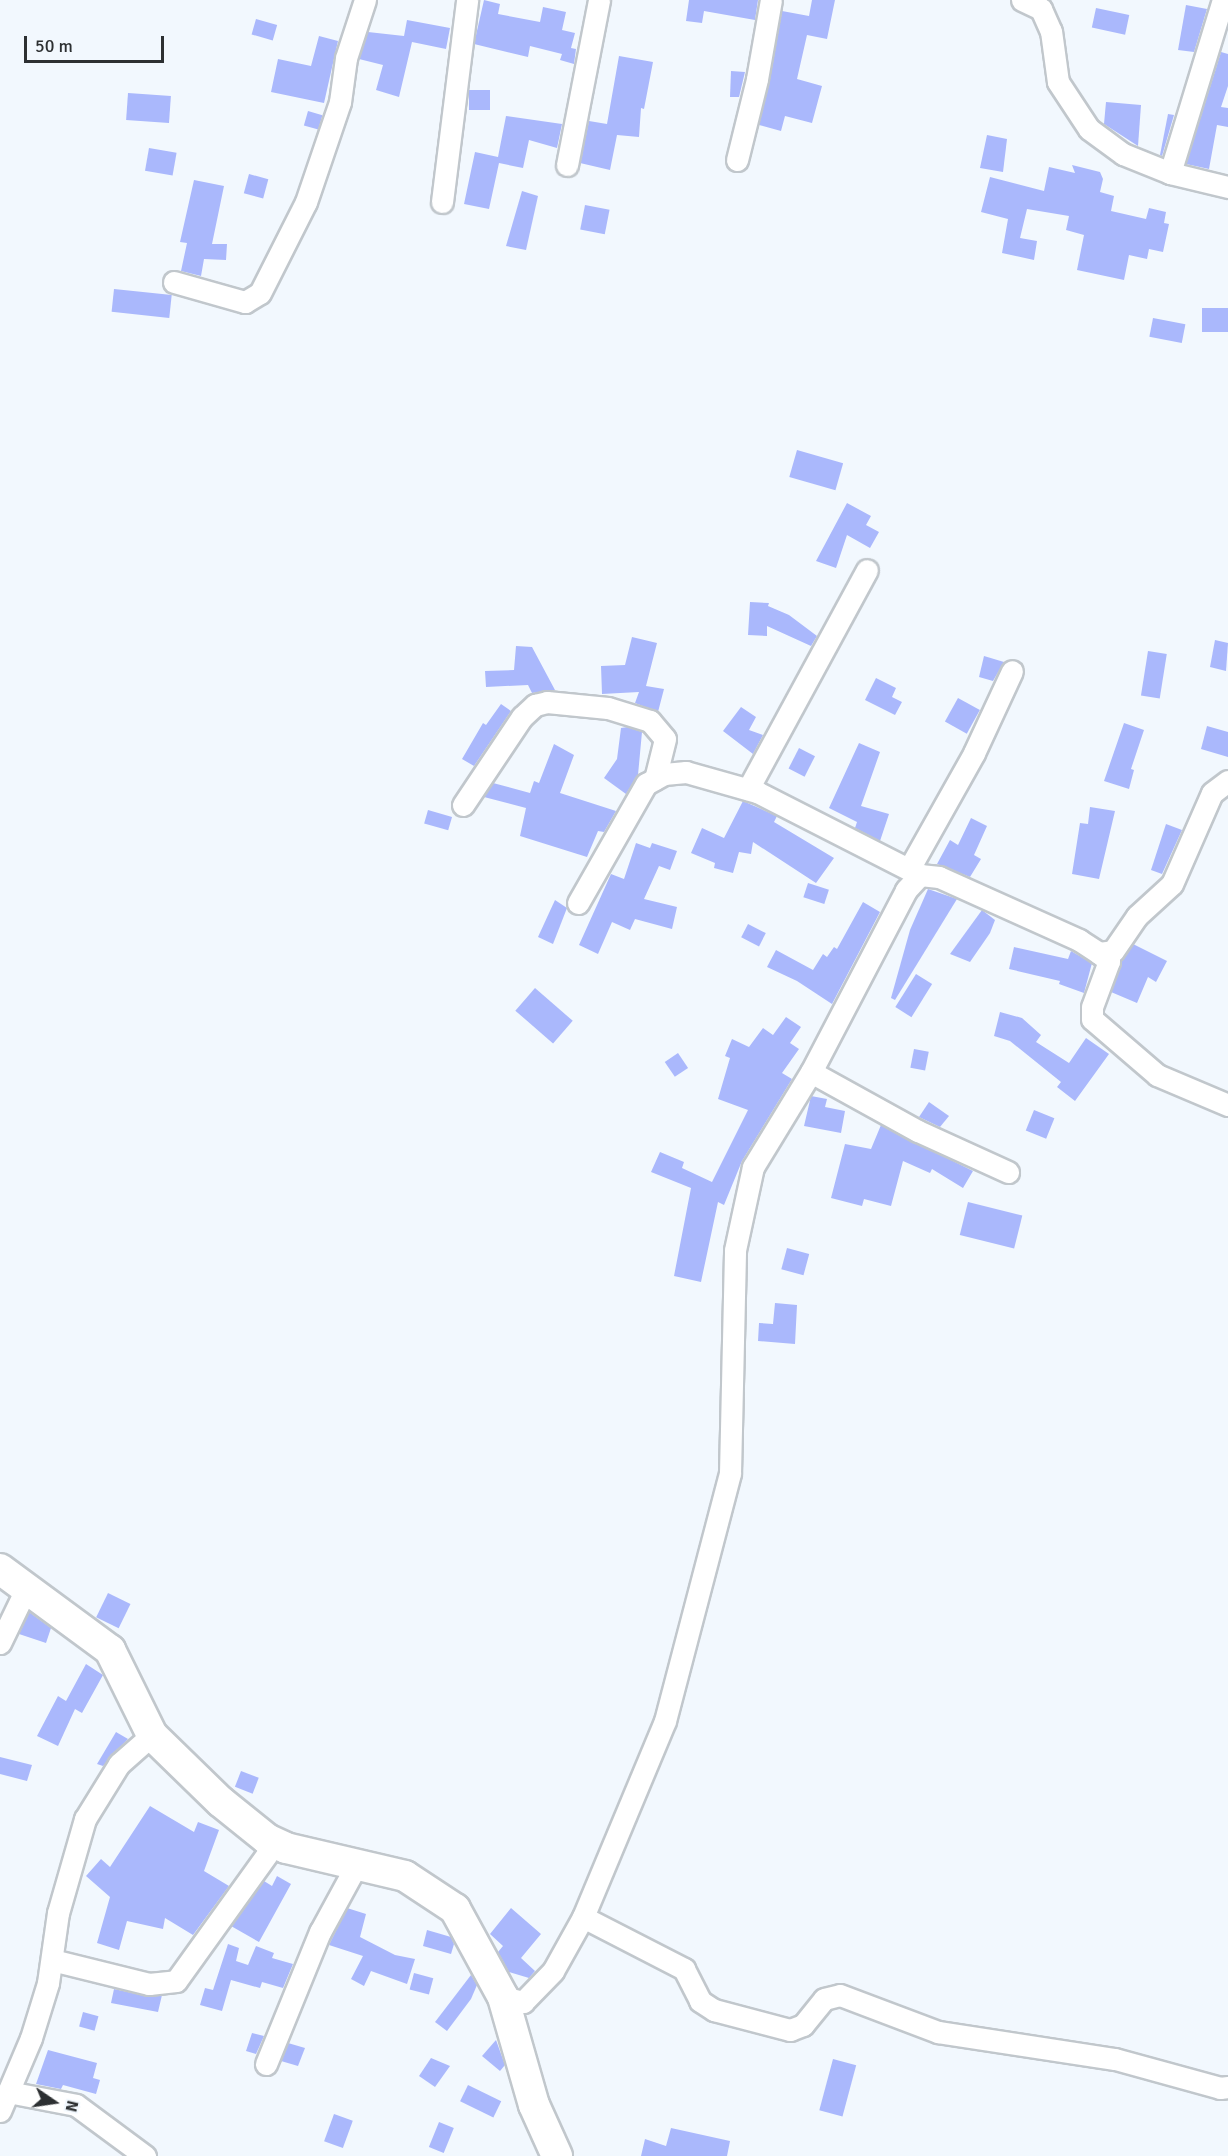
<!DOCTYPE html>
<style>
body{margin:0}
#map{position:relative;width:1228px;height:2156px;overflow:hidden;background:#f2f8fe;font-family:Signika,sans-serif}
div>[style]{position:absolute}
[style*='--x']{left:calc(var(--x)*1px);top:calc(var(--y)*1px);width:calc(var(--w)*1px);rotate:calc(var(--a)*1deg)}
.building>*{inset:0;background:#aab8fc;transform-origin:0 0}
.roads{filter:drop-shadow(2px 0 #c1c7cc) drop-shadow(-2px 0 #c1c7cc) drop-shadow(0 2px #c1c7cc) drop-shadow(0 -2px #c1c7cc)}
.street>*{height:21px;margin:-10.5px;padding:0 10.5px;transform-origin:10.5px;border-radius:10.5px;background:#fff}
.secondary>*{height:30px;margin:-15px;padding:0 15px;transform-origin:15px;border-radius:15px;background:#fff}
span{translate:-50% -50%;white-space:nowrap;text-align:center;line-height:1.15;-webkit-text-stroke:4.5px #f2f8fe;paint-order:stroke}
.north{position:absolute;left:24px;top:2072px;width:60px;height:60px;-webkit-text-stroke:4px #f2f8fe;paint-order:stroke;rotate:103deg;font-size:16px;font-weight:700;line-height:24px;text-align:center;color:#2d3032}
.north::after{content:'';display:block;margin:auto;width:21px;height:27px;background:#2d3032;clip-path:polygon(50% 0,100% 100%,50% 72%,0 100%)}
.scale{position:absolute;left:24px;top:36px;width:140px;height:27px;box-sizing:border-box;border:3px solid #2d3032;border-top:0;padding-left:8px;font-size:18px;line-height:21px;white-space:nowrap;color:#2d3032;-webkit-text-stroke:4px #f2f8fe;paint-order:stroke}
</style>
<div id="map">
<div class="building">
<i style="clip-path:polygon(484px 0,500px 4px,498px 14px,540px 22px,543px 7px,566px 12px,562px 30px,575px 33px,571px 48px,576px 49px,574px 64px,560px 60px,562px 54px,530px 46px,528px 57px,474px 44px)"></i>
<i style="clip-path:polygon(689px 0,758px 0,755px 20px,704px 11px,702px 23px,686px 21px)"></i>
<i style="clip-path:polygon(812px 0,835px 0,827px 39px,807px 35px,797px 79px,822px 86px,812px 123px,785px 116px,781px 131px,759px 125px,782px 11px,809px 16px)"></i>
<i style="clip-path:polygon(1186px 5px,1207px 9px,1194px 52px,1178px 50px)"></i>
<i style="left:1096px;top:8px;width:34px;height:20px;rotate:12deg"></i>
<i style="left:256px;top:19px;width:22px;height:16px;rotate:16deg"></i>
<i style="clip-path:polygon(407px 20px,450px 28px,446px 49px,412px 42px,399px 97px,376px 90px,383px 65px,359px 59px,368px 32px,404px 36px)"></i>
<i style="clip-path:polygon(319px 36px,338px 41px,324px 103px,271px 92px,278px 59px,311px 66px)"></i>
<i style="clip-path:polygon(1221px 52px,1228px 54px,1228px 86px,1221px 107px,1228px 108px,1228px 127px,1217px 125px,1209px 169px,1186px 164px)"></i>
<i style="clip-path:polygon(619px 56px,653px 62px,644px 109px,641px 108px,639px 137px,617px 135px,610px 170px,580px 163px,589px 121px,607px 124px)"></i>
<i style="clip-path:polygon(731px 71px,745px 72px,739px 97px,730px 97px)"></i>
<i style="left:469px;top:90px;width:21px;height:20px"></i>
<i style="left:128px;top:93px;width:43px;height:27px;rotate:4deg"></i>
<i style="clip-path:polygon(1106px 102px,1141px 105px,1138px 146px,1104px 124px)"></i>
<i style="left:308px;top:111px;width:15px;height:15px;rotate:16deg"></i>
<i style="clip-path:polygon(1168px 114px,1174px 115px,1162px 156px,1160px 155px)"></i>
<i style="clip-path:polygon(506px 116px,562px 124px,557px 148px,529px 140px,523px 168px,499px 163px,489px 209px,464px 204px,475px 152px,498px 157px)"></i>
<i style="clip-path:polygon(987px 135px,1007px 139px,1003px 172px,980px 168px)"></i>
<i style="left:149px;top:148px;width:28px;height:23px;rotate:10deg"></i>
<i style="clip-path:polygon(1072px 165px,1100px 172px,1103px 179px,1100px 192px,1114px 196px,1111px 211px,1146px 219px,1149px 208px,1166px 212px,1164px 223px,1169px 224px,1163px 252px,1149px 249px,1147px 259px,1129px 255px,1124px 280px,1077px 270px,1084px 235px,1066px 230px,1069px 216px,1027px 209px,1020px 238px,1037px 241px,1034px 260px,1002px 253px,1008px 219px,981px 212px,990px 177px,1044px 191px,1049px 167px,1075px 173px)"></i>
<i style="left:249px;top:174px;width:20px;height:20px;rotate:15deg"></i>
<i style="clip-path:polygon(194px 180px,224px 186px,212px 244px,227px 244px,226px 260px,204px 259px,201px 276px,181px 271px,187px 243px,180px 242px)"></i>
<i style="clip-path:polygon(522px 191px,538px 196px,526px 250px,506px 246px)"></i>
<i style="left:585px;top:205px;width:25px;height:25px;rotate:11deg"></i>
<i style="left:114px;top:289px;width:58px;height:23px;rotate:6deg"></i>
<i style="left:1228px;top:308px;width:24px;height:26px;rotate:90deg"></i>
<i style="left:1153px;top:318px;width:33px;height:19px;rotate:11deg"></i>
<i style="left:797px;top:450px;width:48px;height:28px;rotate:16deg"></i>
<i style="clip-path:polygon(847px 503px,871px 516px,866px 525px,879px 532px,870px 548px,847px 535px,836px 568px,816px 561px)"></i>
<i style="clip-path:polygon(750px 602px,769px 603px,768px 606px,789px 615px,817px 636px,811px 646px,767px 626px,767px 636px,748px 635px)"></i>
<i style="clip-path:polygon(632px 637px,657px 643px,646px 686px,664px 689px,658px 712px,635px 703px,639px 692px,602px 694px,601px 666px,625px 665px)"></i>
<i style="clip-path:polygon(1215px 640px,1228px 643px,1226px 671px,1210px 667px)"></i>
<i style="clip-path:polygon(516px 646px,532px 647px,555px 690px,532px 693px,528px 685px,486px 687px,485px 671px,514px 670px)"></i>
<i style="left:1148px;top:651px;width:19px;height:45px;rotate:9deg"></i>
<i style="clip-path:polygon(984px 656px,1004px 662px,993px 681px,979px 677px)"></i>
<i style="clip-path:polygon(876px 678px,896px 688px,892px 697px,902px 702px,895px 715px,865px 700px)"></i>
<i style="left:958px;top:698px;width:25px;height:27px;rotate:29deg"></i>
<i style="clip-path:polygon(501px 704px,511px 711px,474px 766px,462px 759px,483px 723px,486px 725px)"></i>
<i style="clip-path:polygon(741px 707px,756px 717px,749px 730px,763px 735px,753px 754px,723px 731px)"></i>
<i style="clip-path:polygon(1124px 723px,1144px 730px,1131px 769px,1134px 770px,1129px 789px,1104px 781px)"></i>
<i style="clip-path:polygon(1207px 726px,1228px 732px,1228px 757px,1201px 749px)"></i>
<i style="clip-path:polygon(628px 727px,642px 732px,638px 775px,626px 794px,604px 778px,617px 759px,621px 728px)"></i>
<i style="clip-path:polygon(859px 743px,880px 752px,861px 806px,889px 814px,880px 841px,855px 828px,857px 822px,829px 808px)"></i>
<i style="clip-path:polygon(554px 744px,574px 755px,560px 793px,616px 811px,604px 832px,598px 831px,587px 857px,520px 836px,526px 808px,484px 797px,493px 783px,530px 793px,534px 781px,539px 783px)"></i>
<i style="left:799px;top:748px;width:18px;height:23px;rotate:27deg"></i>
<i style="clip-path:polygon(743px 801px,777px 816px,774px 822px,834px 858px,816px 883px,753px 842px,751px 854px,739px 852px,733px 873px,714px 868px,715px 863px,691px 853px,702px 828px,724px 838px)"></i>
<i style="clip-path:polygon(1090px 807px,1115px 811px,1099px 879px,1072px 874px,1080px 823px,1088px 824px)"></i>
<i style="left:428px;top:810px;width:25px;height:14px;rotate:16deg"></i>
<i style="clip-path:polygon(971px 818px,987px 826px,974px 855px,981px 859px,970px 877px,937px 864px,950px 840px,958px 845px)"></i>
<i style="clip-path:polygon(1166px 824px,1182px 830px,1162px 874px,1151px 870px)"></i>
<i style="clip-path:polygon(636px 843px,650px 848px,652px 843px,677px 851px,670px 870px,659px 866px,644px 899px,677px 907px,672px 929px,635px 919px,630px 930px,612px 922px,598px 954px,579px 945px,611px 874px,624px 879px)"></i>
<i style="left:808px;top:883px;width:22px;height:15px;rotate:18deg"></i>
<i style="clip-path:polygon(928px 889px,957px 899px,895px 1000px,891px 998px,910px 930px)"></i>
<i style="clip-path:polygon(555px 900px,567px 908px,553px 944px,538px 937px)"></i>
<i style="clip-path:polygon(863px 902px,880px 912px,832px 1004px,797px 981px,767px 967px,776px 950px,813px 970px,823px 954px,827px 957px,834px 947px,837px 949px)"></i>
<i style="clip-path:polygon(982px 910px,995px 920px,990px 933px,970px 962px,950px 954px)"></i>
<i style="left:748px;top:924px;width:20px;height:15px;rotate:27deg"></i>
<i style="clip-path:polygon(1133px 944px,1167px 961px,1156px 982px,1148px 977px,1137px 1003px,1111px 992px,1121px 960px)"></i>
<i style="clip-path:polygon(1014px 947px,1068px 959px,1071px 951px,1092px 963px,1084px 993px,1059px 984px,1060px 981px,1009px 969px)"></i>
<i style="left:916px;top:974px;width:19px;height:39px;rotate:32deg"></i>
<i style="left:535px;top:988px;width:50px;height:30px;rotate:41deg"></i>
<i style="clip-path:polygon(1000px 1012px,1022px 1018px,1041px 1035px,1036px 1042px,1069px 1063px,1086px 1038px,1109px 1054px,1075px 1101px,1057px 1087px,1061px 1082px,1010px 1041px,994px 1036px)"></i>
<i style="clip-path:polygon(786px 1017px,801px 1027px,790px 1043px,799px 1049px,782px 1073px,792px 1079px,742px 1161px,724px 1205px,718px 1202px,701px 1282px,674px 1276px,691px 1188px,651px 1172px,660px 1152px,684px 1162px,682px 1168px,712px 1182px,748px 1110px,718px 1099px,730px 1058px,725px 1056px,732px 1039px,749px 1047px,763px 1028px,773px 1035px)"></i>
<i style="left:914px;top:1049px;width:15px;height:19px;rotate:11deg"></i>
<i style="left:678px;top:1053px;width:18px;height:16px;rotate:56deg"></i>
<i style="clip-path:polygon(811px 1096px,827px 1099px,825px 1107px,845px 1111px,841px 1133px,804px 1126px)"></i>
<i style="clip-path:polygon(929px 1102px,949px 1116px,940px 1127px,919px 1117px)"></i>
<i style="left:1034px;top:1110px;width:22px;height:22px;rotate:22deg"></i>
<i style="clip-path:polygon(881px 1125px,973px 1171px,963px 1188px,932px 1169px,930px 1173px,903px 1161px,891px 1206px,864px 1199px,862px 1206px,831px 1198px,845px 1144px,871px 1149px)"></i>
<i style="left:968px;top:1202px;width:56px;height:34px;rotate:14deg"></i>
<i style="left:787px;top:1248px;width:23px;height:22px;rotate:15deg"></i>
<i style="clip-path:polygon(775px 1303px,797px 1305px,795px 1344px,758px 1341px,759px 1323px,773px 1324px)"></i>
<i style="left:108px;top:1593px;width:25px;height:27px;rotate:26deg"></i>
<i style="clip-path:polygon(29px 1612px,51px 1628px,46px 1643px,19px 1634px)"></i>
<i style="clip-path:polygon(86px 1664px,103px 1675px,82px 1713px,75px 1709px,58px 1746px,37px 1736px,58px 1696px,66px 1701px)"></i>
<i style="clip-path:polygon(116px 1732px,128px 1739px,103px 1766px,97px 1764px)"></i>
<i style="clip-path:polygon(0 1757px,32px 1765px,27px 1781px,0 1774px)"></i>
<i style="left:241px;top:1771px;width:19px;height:17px;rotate:21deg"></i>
<i style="clip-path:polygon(150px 1806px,194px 1832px,198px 1822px,219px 1830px,204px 1871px,229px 1886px,193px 1935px,165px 1918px,163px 1929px,127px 1921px,119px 1950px,97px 1943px,110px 1897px,86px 1876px,101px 1859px,110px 1867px)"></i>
<i style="clip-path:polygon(277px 1876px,291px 1884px,259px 1942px,231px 1926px,264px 1881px,272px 1886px)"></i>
<i style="clip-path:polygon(347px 1908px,366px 1914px,360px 1937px,395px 1955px,415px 1959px,407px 1984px,371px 1971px,364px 1986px,351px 1979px,363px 1956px,329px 1945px)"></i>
<i style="clip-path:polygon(511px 1908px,541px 1934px,521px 1958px,535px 1971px,529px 1978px,509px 1972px,498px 1952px,503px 1946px,490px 1934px)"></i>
<i style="clip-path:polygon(427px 1930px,451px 1937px,454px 1944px,451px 1954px,423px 1946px)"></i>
<i style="clip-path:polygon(228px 1944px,239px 1948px,236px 1961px,248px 1965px,256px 1946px,274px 1953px,272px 1958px,293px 1964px,283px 1988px,262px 1982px,260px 1988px,231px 1980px,222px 2011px,200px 2005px,205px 1988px,213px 1990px)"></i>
<i style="left:414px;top:1973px;width:20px;height:17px;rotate:15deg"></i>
<i style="clip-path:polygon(471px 1975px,477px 1985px,471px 1999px,447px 2031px,435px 2022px)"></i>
<i style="clip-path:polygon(114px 1989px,146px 1996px,162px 1995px,158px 2012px,111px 2003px)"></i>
<i style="left:83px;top:2012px;width:16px;height:15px;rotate:15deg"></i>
<i style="clip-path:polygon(252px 2033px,264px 2036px,256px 2054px,246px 2051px)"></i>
<i style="clip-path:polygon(496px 2040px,505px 2065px,500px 2071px,482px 2056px)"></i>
<i style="clip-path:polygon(288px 2043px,305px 2048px,298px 2066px,281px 2061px)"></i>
<i style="clip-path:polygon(48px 2050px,97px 2063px,93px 2078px,100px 2080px,96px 2094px,63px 2085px,61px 2089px,36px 2084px)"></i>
<i style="clip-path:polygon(431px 2058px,450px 2066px,435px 2087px,419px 2076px)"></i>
<i style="left:833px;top:2059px;width:24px;height:53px;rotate:15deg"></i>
<i style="left:468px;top:2085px;width:37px;height:18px;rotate:26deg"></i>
<i style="left:334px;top:2114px;width:20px;height:29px;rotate:20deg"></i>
<i style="left:439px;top:2122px;width:16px;height:27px;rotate:22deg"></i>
<i style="clip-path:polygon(671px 2128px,730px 2141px,727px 2156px,641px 2156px,645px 2139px,666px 2146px)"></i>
</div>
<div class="roads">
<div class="street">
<i style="--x:1022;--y:0;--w:21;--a:25"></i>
<i style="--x:1041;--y:9;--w:24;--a:66"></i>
<i style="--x:1051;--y:31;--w:51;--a:82.2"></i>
<i style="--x:1058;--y:82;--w:56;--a:56.6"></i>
<i style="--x:1089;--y:129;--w:42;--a:36.3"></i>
<i style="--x:1123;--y:154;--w:51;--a:22"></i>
<i style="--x:1170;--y:173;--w:60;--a:13.6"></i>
<i style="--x:737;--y:160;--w:83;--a:-76.1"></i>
<i style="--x:757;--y:79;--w:80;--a:-80"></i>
<i style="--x:567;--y:165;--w:168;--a:-79"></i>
<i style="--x:1170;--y:173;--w:181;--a:-73"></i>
<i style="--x:442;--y:202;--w:204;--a:-82.9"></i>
<i style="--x:174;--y:282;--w:74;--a:15.7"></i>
<i style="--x:245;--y:302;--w:17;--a:-31"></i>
<i style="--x:260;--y:293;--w:102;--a:-63.2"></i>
<i style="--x:306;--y:202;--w:106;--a:-71.2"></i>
<i style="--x:340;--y:102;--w:44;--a:-82.2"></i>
<i style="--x:346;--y:58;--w:61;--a:-71.9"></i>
<i style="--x:748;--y:789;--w:249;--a:-61.5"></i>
<i style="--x:463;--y:805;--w:106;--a:-56.2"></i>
<i style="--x:522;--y:717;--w:18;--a:-43"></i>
<i style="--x:535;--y:705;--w:12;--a:-14"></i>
<i style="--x:547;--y:702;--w:61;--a:5.6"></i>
<i style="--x:608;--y:708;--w:44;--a:17.2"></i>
<i style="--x:650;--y:721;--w:23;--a:50"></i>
<i style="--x:665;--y:739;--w:41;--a:104"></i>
<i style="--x:909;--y:869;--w:133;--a:-60.7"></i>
<i style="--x:974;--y:753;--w:90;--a:-65.1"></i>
<i style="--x:578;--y:903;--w:137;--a:-60.3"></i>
<i style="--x:646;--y:784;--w:21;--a:-29"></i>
<i style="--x:664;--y:774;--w:22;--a:-5"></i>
<i style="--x:686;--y:772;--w:74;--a:15.7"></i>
<i style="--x:757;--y:792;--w:183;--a:27"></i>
<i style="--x:1099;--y:953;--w:13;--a:39"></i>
<i style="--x:1109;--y:961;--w:49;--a:110.3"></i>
<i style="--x:1092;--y:1007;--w:12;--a:90"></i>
<i style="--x:1092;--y:1019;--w:86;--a:40.7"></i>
<i style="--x:1157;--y:1075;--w:77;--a:22.9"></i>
<i style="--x:811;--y:1072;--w:122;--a:28.9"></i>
<i style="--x:918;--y:1131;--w:99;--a:24.5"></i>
<i style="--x:0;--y:1643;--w:60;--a:-64.3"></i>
<i style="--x:583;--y:1917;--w:114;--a:27.2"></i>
<i style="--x:684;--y:1969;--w:36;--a:63"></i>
<i style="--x:700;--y:2001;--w:17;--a:33"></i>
<i style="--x:714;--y:2010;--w:79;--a:14.7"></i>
<i style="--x:790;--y:2030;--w:14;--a:-21"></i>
<i style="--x:803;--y:2025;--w:33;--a:-51"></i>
<i style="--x:824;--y:1999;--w:16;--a:-14"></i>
<i style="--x:840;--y:1995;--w:105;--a:20.7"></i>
<i style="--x:938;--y:2032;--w:179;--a:8.7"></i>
<i style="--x:1115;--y:2059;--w:109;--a:15.4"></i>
<i style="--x:1220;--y:2088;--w:8;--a:-7"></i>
<i style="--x:52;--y:1960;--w:100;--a:13.9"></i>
<i style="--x:149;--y:1984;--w:27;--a:-6"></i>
<i style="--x:176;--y:1981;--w:170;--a:-54.3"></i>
<i style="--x:503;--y:1997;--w:21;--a:14"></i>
<i style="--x:523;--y:2002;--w:43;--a:-45.9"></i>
<i style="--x:553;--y:1971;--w:62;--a:-60.9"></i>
<i style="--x:583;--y:1917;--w:212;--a:-67.3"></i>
<i style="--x:665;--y:1721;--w:256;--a:-75.3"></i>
<i style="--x:730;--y:1473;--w:223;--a:-88.7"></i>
<i style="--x:735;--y:1250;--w:85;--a:-77.8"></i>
<i style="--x:753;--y:1167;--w:111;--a:-58.6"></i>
<i style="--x:811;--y:1072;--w:205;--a:-62.4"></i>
<i style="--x:906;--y:890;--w:21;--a:-47"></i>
<i style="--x:920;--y:875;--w:19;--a:6"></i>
<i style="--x:939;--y:877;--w:154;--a:24.2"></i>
<i style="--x:1079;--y:940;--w:24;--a:33"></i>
<i style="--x:1099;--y:953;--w:14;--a:-8"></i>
<i style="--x:1113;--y:951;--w:42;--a:-55.6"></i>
<i style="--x:1137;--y:916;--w:47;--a:-42.4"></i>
<i style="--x:1172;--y:884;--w:99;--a:-66.3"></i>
<i style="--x:1212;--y:793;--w:20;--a:-37"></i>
<i style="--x:266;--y:2064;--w:143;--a:-67.8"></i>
<i style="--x:320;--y:1932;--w:77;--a:-61.4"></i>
<i style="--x:8;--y:2092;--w:69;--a:10.8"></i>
<i style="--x:76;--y:2105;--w:86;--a:36.5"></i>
<i style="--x:0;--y:2111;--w:79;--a:-67"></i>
<i style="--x:31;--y:2038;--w:58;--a:-72.8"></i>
<i style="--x:48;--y:1983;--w:71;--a:-81.9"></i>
<i style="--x:58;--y:1913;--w:98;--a:-74"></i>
<i style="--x:85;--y:1819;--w:65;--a:-58.3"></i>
<i style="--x:119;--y:1764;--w:44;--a:-41.3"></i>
</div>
<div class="secondary">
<i style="--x:0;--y:1569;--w:137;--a:36.4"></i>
<i style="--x:110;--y:1650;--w:95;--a:63.7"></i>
<i style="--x:152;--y:1735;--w:96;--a:44.2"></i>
<i style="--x:221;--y:1802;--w:59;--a:38.8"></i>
<i style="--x:267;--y:1839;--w:21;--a:25"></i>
<i style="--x:286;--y:1848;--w:122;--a:13.2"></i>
<i style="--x:405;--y:1876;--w:60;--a:33.4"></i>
<i style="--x:455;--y:1909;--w:100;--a:61.4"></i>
<i style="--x:503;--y:1997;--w:112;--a:74"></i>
<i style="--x:534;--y:2105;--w:56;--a:65.7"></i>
</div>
</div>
<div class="north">N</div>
<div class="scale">50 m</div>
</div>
